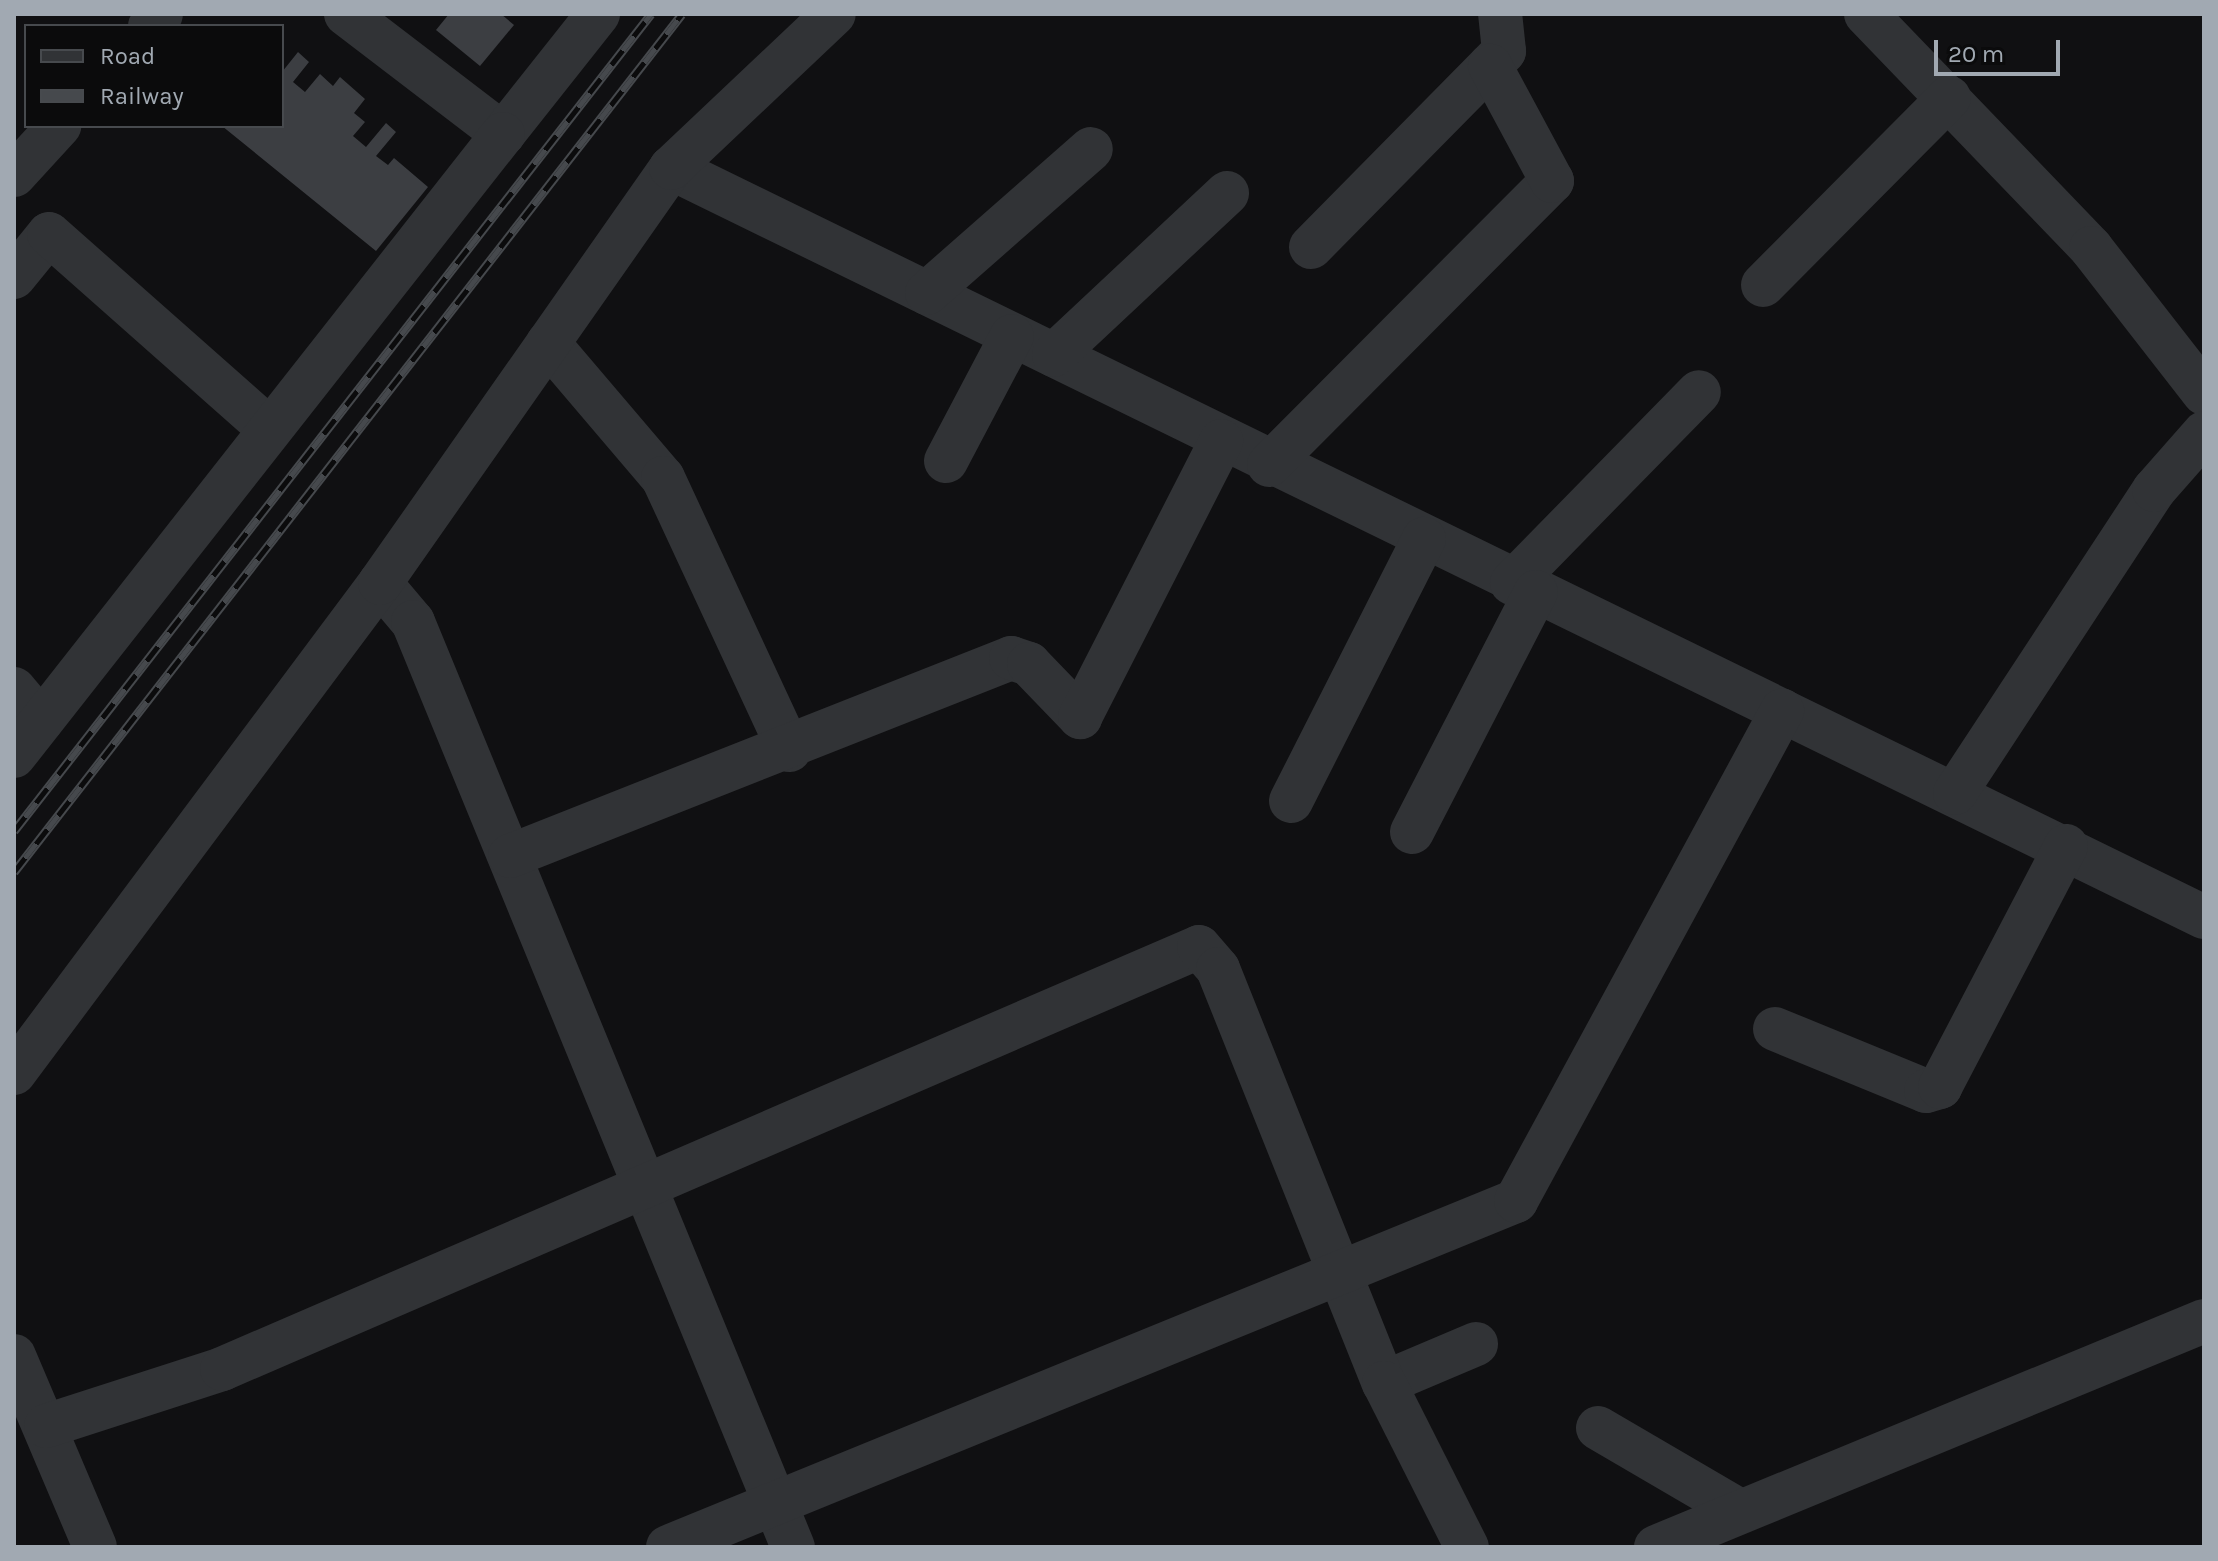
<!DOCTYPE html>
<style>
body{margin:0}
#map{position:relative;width:2218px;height:1561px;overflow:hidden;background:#101012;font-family:Karla,sans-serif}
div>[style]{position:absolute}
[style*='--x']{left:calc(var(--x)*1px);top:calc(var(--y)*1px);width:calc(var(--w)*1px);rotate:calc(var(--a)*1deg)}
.building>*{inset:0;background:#3c3e42}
.minor>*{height:44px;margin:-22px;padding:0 22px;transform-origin:22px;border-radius:22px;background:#313336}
.tertiary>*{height:44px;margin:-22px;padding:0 22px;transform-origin:22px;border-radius:22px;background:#313336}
.rail>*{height:9px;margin-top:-4.5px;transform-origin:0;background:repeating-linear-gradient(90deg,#0b0b0c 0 18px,#46494d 0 36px);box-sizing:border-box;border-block:2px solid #46494d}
span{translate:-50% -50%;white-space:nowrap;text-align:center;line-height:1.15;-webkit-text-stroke:6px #0b0b0c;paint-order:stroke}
.frame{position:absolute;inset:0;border:16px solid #a1a9b2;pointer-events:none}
.legend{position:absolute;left:24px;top:24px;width:260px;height:104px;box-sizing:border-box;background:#0b0b0c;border:2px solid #474a4e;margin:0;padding:10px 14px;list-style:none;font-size:24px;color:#a1a9b2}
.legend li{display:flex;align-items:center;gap:16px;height:40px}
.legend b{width:40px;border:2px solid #474a4e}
.scale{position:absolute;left:1934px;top:40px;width:126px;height:36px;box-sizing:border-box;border:4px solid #a1a9b2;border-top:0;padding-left:10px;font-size:24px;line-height:28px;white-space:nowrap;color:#a1a9b2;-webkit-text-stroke:6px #0b0b0c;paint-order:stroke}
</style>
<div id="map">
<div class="building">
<i style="clip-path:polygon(449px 14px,501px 14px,514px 25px,480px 66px,436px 30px)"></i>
<i style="clip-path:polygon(298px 52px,309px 62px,293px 82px,305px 92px,320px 74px,333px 86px,340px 77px,365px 99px,354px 113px,365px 122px,353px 136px,366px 147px,386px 123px,396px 132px,376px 156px,388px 165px,394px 158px,428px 187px,376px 251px,222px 126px,282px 126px,282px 72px)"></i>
</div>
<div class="minor">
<i style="--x:346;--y:14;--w:198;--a:37.4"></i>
<i style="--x:503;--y:134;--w:153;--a:-51.6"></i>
<i style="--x:1866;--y:14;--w:325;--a:46.1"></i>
<i style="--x:2091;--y:248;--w:184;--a:52.1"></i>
<i style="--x:150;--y:26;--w:16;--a:-47"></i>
<i style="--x:671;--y:168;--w:1706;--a:26.04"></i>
<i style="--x:14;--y:175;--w:67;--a:-47.4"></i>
<i style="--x:1311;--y:247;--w:275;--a:-45.4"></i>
<i style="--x:1504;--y:51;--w:37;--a:-96"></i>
<i style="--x:14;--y:277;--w:55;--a:-50.9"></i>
<i style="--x:49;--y:234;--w:290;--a:41.5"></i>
<i style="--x:1763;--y:285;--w:264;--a:-45.2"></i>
<i style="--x:927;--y:293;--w:218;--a:-41.3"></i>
<i style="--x:548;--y:343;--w:177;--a:49.6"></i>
<i style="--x:663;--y:478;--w:300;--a:65.1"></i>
<i style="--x:1054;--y:355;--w:237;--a:-43.1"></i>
<i style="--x:946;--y:461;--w:141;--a:-62.2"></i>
<i style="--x:1269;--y:465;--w:401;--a:-45.1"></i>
<i style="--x:1552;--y:181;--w:131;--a:-118.3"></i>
<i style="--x:380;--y:583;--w:51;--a:49.8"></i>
<i style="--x:413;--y:622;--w:1000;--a:67.67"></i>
<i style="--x:1512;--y:583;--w:267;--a:-45.6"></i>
<i style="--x:14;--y:689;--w:42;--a:49.8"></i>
<i style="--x:1955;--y:793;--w:363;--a:-56.7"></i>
<i style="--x:2154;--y:490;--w:76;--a:-48.7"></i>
<i style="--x:1291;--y:801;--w:294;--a:-63.1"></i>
<i style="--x:1412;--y:832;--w:270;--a:-62.7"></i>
<i style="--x:510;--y:856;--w:539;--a:-21.56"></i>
<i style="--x:1011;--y:658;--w:19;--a:18"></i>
<i style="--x:1029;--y:664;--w:74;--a:46.1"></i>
<i style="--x:1080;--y:717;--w:310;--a:-62.9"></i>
<i style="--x:1775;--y:1029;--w:163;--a:22.3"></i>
<i style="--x:1926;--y:1091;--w:15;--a:-16"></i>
<i style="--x:1940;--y:1087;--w:272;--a:-62.4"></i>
<i style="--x:14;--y:1073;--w:612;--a:-53.24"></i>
<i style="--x:380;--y:583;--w:507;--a:-54.96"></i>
<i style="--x:671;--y:168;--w:224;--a:-43.4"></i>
<i style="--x:14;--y:1356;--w:207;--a:67"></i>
<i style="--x:1384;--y:1383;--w:100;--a:-23"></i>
<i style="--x:46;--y:1426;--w:185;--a:-17.9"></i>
<i style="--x:222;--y:1369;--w:1064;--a:-23.36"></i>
<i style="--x:1199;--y:947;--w:29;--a:49"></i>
<i style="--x:1218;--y:969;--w:446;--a:68.2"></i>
<i style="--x:1384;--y:1383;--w:184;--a:63.2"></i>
<i style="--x:1598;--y:1428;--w:164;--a:30.3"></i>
<i style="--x:668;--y:1547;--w:916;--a:-22.2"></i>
<i style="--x:1516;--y:1201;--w:558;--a:-61.5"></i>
</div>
<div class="tertiary">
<i style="--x:14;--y:756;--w:791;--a:-51.83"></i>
<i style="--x:1656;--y:1547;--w:593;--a:-22.41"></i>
</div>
<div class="rail">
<i style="--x:14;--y:831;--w:1036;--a:-52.06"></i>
<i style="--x:14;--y:872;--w:1087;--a:-52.1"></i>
</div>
<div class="frame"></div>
<ul class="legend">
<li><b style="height:10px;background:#313336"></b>Road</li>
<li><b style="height:10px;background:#46494d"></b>Railway</li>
</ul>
<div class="scale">20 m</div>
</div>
